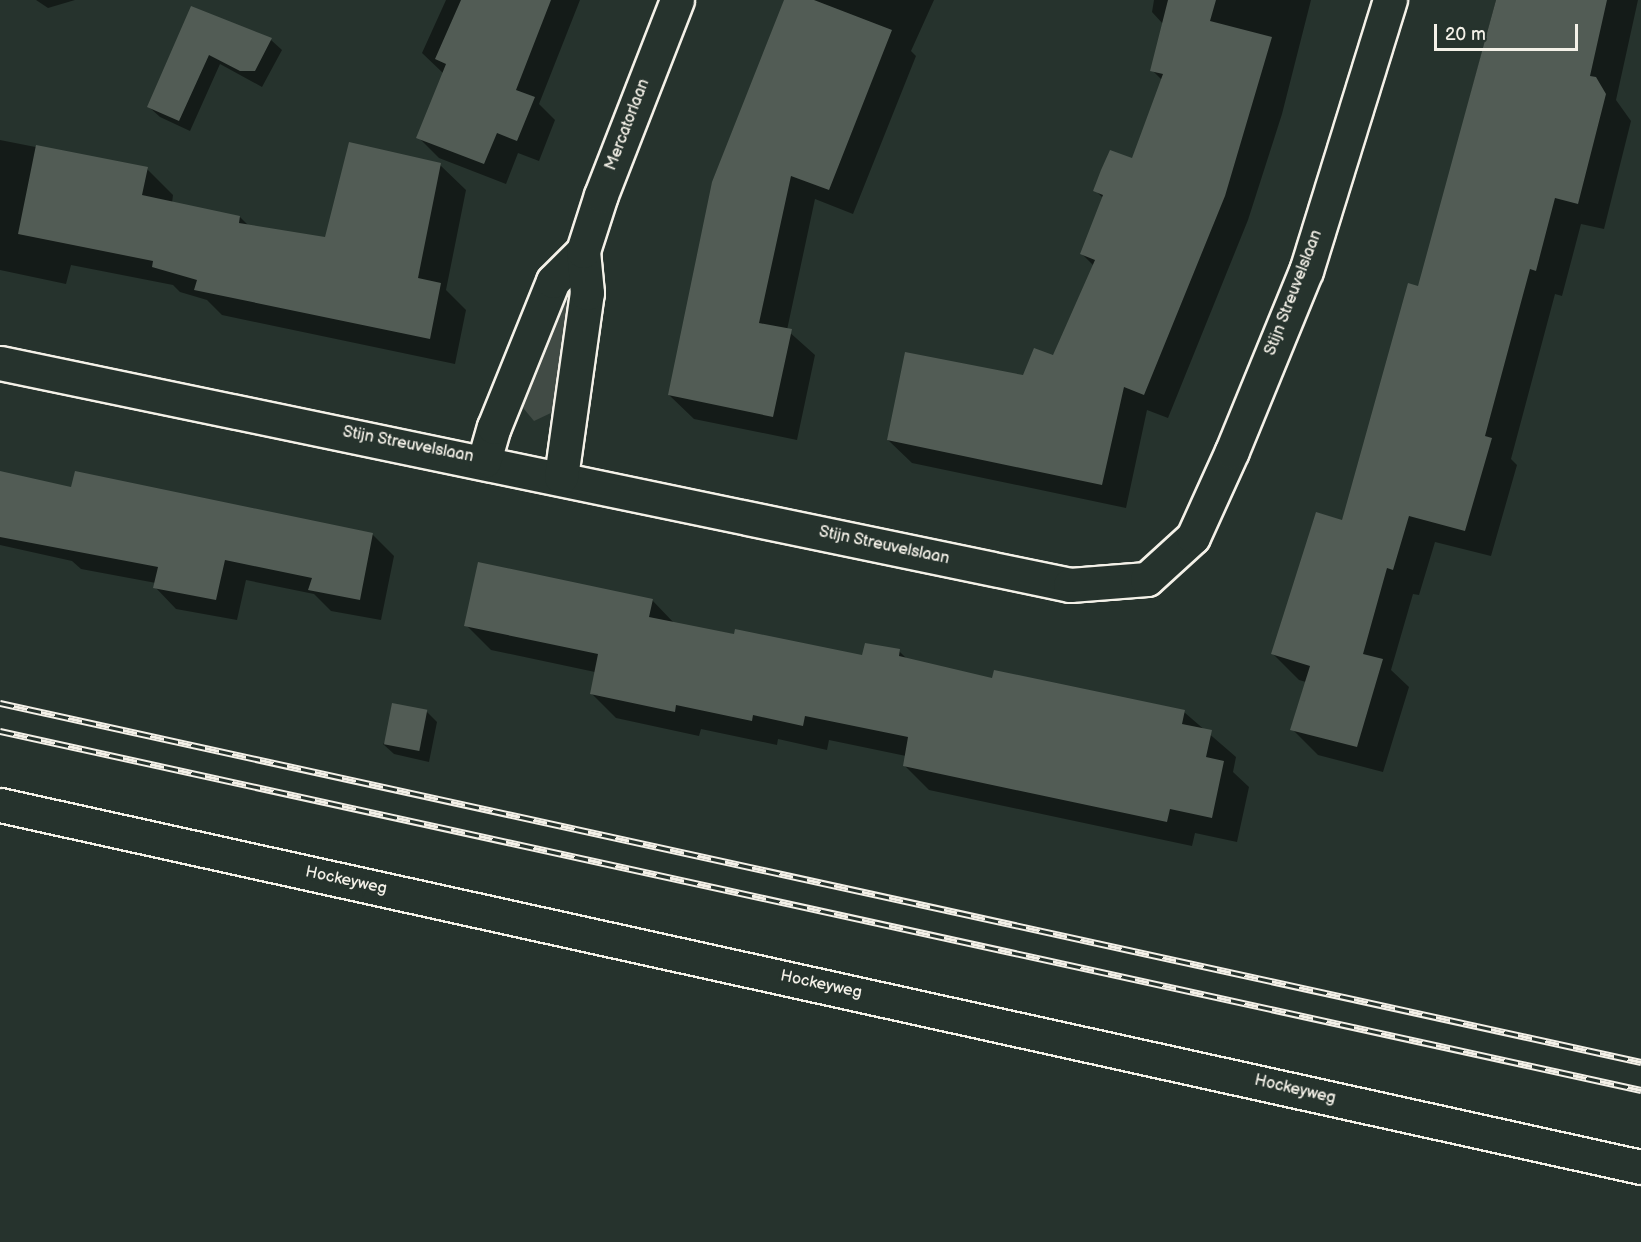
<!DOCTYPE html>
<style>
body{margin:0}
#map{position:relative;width:1641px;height:1242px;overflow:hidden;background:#26332d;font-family:"Balsamiq Sans",sans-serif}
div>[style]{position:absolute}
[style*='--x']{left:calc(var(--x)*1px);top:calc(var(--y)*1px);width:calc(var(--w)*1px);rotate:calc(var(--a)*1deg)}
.green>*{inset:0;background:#414b45}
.shadow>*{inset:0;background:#0007}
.building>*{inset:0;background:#525c55;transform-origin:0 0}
.roads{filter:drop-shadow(2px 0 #f4f1e8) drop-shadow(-2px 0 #f4f1e8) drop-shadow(0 2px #f4f1e8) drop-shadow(0 -2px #f4f1e8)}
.street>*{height:33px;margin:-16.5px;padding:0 16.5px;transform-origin:16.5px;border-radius:16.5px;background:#26332d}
.rail>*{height:7px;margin-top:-3.5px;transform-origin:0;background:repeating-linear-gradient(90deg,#26332d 0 14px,#f4f1e8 0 28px);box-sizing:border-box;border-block:2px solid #f4f1e8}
span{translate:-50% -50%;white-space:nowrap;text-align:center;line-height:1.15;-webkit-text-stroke:6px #26332d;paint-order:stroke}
.street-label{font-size:16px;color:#f4f1e8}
.scale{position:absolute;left:1434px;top:24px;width:144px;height:27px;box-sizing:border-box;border:3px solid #f4f1e8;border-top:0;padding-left:8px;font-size:18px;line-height:21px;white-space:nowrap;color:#f4f1e8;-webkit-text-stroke:4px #26332d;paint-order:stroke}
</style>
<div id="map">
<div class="green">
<i style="clip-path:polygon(572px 288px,577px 294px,553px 412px,534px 421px,519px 403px,564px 291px)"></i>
</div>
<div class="shadow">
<i style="clip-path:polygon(36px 0,75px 0,48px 8px)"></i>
<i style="clip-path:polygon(446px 0,580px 0,539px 104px,555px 120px,539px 161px,518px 153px,506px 184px,439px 158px,418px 137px,444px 74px,422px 53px)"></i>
<i style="clip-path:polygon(786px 0,934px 0,911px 51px,916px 56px,853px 214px,815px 199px,787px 330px,815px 355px,797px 440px,694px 419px,669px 395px)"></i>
<i style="clip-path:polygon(1154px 0,1311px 0,1282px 114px,1248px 220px,1168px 418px,1147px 410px,1126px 508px,912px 463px,888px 440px,1023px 377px,1054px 357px,1094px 266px,1082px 254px,1104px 199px,1095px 190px,1133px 159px,1162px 80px,1152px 70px,1163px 24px,1152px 12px)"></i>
<i style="clip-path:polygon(1496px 0,1638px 0,1616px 100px,1631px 121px,1604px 229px,1581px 224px,1562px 296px,1555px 294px,1511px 459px,1517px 465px,1491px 556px,1435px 542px,1419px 595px,1413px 594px,1391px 670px,1409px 687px,1383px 772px,1318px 755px,1292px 729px,1306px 682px,1299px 680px,1273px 654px,1344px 522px,1419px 288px)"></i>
<i style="clip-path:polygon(192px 8px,271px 40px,282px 50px,262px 87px,220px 64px,190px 131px,160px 117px,149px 107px)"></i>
<i style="clip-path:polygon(0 140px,147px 169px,173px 195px,172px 203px,240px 217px,249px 226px,326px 239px,440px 165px,466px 190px,446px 290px,466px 310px,455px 364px,222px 315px,207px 300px,180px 292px,173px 285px,71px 265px,66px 284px,0 270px)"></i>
<i style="clip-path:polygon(0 473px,72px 488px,373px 535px,394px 556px,381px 620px,331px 611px,314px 594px,246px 580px,237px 620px,176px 609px,155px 587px,156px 583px,81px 569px,72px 561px,0 545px)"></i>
<i style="clip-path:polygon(652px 600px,675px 624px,863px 657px,899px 651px,908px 660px,993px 679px,1184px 712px,1236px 757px,1233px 772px,1249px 787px,1237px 842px,1195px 833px,1192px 846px,929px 790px,904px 765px,906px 756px,829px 740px,827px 750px,778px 739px,777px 745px,701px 729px,699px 736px,616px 718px,591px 693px,595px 672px,491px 650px,466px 625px)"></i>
<i style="clip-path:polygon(426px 711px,437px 722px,429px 762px,394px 754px,383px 744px)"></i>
</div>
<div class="building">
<i style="clip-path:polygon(461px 0,551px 0,516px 90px,535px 97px,517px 141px,497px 133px,484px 164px,416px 138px,446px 64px,435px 59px)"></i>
<i style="clip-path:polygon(784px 0,814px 0,892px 30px,829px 190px,791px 176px,759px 323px,792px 329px,773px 417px,668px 395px,712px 182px)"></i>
<i style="clip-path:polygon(1168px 0,1216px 0,1210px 21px,1272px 37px,1225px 196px,1144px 395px,1124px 387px,1102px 485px,887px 440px,905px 352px,1023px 375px,1034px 348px,1053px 355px,1095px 260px,1080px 254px,1103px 195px,1093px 191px,1101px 170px,1110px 150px,1132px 158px,1163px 74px,1150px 71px)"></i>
<i style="clip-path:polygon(1496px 0,1607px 0,1590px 76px,1596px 77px,1606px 94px,1578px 204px,1555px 198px,1536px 271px,1530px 269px,1485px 436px,1492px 438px,1465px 531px,1409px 516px,1393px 570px,1387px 568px,1363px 654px,1383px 659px,1357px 747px,1290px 730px,1310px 666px,1271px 654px,1316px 512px,1342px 520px,1408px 283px,1418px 286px)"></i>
<i style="clip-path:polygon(191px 6px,272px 38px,255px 71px,240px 71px,209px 55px,179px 121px,147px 107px)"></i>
<i style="clip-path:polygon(349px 142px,441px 163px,418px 278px,441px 283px,430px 339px,194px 290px,197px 280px,152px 267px,153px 261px,18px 234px,36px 145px,148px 167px,142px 195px,240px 216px,239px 223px,325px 237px)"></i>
<i style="clip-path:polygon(0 471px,71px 487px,75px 471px,373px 533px,360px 600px,308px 590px,312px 578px,225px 560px,216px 600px,153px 588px,158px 567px,0 537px)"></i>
<i style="clip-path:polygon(478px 562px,653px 599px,649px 617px,734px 634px,735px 629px,862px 655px,865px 643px,900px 649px,899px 656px,992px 678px,994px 670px,1185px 710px,1182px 724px,1212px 730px,1206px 757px,1224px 761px,1212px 818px,1170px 809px,1167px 822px,903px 766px,908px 737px,805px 716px,803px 726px,753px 715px,752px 721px,676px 705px,675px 712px,590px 694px,598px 654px,464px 626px)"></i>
<i style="left:392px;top:703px;width:36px;height:42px;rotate:11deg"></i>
</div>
<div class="roads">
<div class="street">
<i style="--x:0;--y:363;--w:1093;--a:11.72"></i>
<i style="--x:1070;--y:585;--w:77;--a:-4.5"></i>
<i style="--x:1147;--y:579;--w:62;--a:-42.4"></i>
<i style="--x:1193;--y:537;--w:94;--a:-65.6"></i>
<i style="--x:1232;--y:451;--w:195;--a:-67.7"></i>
<i style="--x:1306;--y:271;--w:284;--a:-72.8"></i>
<i style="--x:484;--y:461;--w:35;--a:-74"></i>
<i style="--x:494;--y:427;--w:157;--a:-68"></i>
<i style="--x:553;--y:281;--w:42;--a:-45"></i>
<i style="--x:561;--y:477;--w:186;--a:-82"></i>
<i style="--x:587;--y:293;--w:42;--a:-95.4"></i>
<i style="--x:583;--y:251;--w:59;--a:-72.2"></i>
<i style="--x:601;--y:195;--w:209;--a:-68.7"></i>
<i style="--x:0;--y:805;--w:1680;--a:12.44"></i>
</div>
</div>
<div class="rail">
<i style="--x:0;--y:703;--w:1680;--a:12.34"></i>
<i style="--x:0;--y:731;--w:1680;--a:12.34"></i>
</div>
<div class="street-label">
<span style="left:628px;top:125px;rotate:-69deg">Mercatorlaan</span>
<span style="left:1294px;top:293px;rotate:-69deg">Stijn Streuvelslaan</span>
<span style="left:408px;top:445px;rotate:11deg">Stijn Streuvelslaan</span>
<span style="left:884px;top:546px;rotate:12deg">Stijn Streuvelslaan</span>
<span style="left:346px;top:881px;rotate:12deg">Hockeyweg</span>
<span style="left:821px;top:985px;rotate:12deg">Hockeyweg</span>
<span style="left:1295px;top:1090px;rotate:13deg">Hockeyweg</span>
</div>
<div class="scale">20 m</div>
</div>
